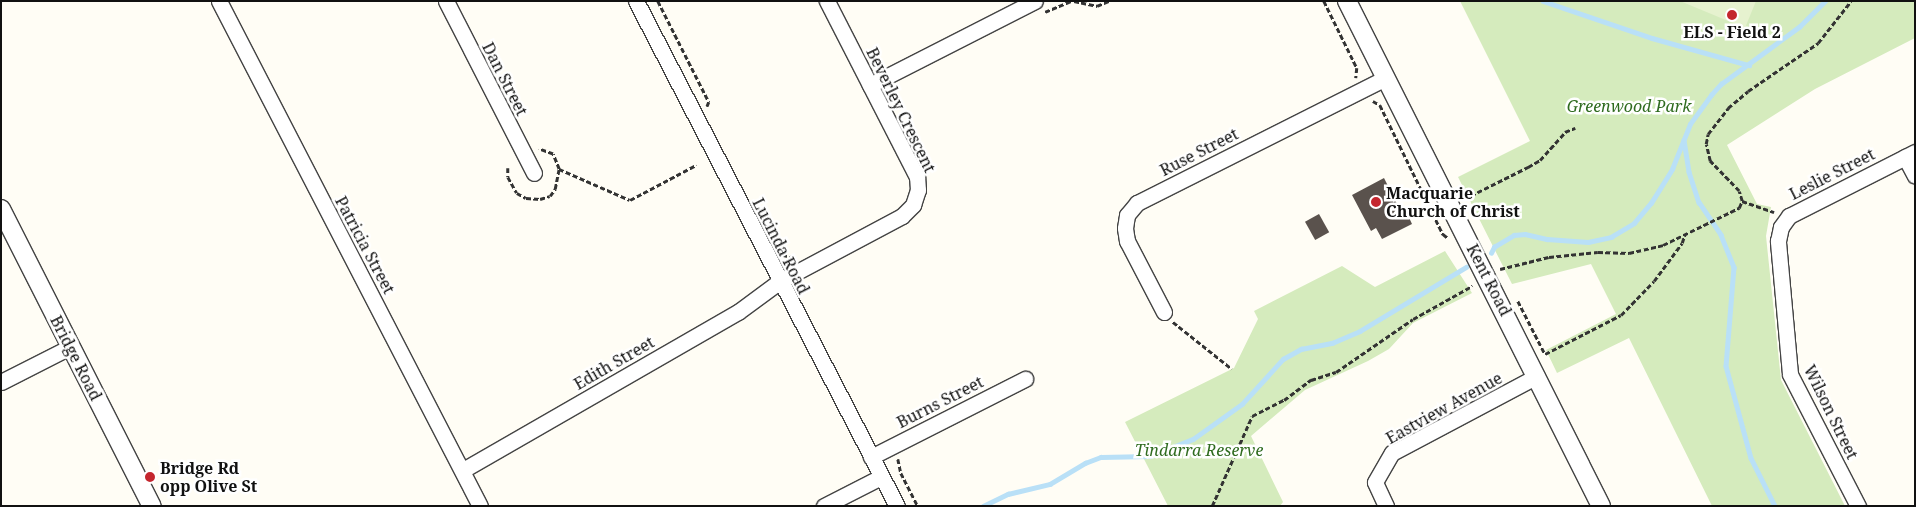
<!DOCTYPE html>
<style>
body{margin:0}
#map{position:relative;width:1916px;height:507px;overflow:hidden;background:#fffdf5;font-family:"Noto Serif",serif}
div>[style]{position:absolute}
[style*='--x']{left:calc(var(--x)*1px);top:calc(var(--y)*1px);width:calc(var(--w)*1px);rotate:calc(var(--a)*1deg)}
.green>*{inset:0;background:#d5ebbd}
.pitch>*{inset:0;background:#e6f2cf}
.stream>*{height:4.5px;margin:-2.25px;padding:0 2.25px;transform-origin:2.25px;border-radius:2.25px;background:#b9e0f7}
.building>*{inset:0;background:#5a524d;transform-origin:0 0}
.path>*{height:2.5px;margin-top:-1.25px;transform-origin:0;background:repeating-linear-gradient(90deg,#333 0 5px,transparent 0 7.5px)}
.roads{filter:drop-shadow(1px 0 #444) drop-shadow(-1px 0 #444) drop-shadow(0 1px #444) drop-shadow(0 -1px #444)}
.minor>*{height:15px;margin:-7.5px;padding:0 7.5px;transform-origin:7.5px;border-radius:7.5px;background:#fff}
.tertiary>*{height:18px;margin:-9px;padding:0 9px;transform-origin:9px;border-radius:9px;background:#fff}
.dots>*{width:14px;height:14px;translate:-50% -50%;box-sizing:border-box;border:2px solid #fff;border-radius:50%}
span{translate:-50% -50%;white-space:nowrap;text-align:center;line-height:1.15;-webkit-text-stroke:5px #fff;paint-order:stroke}
.poi-label{font-size:16px;color:#111;font-weight:700}
.left{translate:0 -50%;text-align:left}
.street-label{font-size:16px;color:#111}
.park-label{font-size:16px;color:#2f6b1f;font-style:italic}
.frame{position:absolute;inset:0;border:2px solid #111;pointer-events:none}
</style>
<div id="map">
<div class="green">
<i style="clip-path:polygon(1460px 1px,1915px 1px,1915px 38px,1815px 89px,1727px 145px,1757px 204px,1771px 207px,1766px 236px,1781px 380px,1845px 506px,1712px 506px,1629px 338px,1557px 373px,1546px 350px,1616px 314px,1591px 264px,1512px 284px,1458px 177px,1530px 141px)"></i>
<i style="clip-path:polygon(1445px 251px,1472px 293px,1413px 323px,1389px 349px,1368px 361px,1305px 390px,1251px 436px,1283px 502px,1280px 506px,1168px 506px,1125px 422px,1234px 368px,1258px 319px,1254px 311px,1342px 266px,1375px 287px)"></i>
</div>
<div class="pitch">
<i style="clip-path:polygon(1680px 1px,1756px 1px,1745px 28px)"></i>
</div>
<div class="stream">
<i style="--x:1543;--y:1;--w:115;--a:18.7"></i>
<i style="--x:1652;--y:38;--w:101;--a:15.6"></i>
<i style="--x:1684;--y:140;--w:32;--a:81"></i>
<i style="--x:1689;--y:172;--w:32;--a:72"></i>
<i style="--x:1699;--y:202;--w:40;--a:56"></i>
<i style="--x:1721;--y:235;--w:35;--a:68"></i>
<i style="--x:1734;--y:267;--w:99;--a:94.6"></i>
<i style="--x:1726;--y:366;--w:95;--a:74.8"></i>
<i style="--x:1751;--y:458;--w:54;--a:63.4"></i>
<i style="--x:1491;--y:253;--w:7;--a:-63"></i>
<i style="--x:1494;--y:247;--w:23;--a:-31"></i>
<i style="--x:1514;--y:235;--w:11;--a:-5"></i>
<i style="--x:1525;--y:234;--w:23;--a:13"></i>
<i style="--x:1547;--y:239;--w:41;--a:4.2"></i>
<i style="--x:1588;--y:242;--w:24;--a:-12"></i>
<i style="--x:1611;--y:237;--w:27;--a:-31"></i>
<i style="--x:1634;--y:223;--w:26;--a:-50"></i>
<i style="--x:1651;--y:203;--w:40;--a:-58"></i>
<i style="--x:1672;--y:169;--w:48;--a:-68.2"></i>
<i style="--x:1690;--y:124;--w:36;--a:-54"></i>
<i style="--x:1711;--y:95;--w:15;--a:-48"></i>
<i style="--x:1721;--y:84;--w:97;--a:-36.2"></i>
<i style="--x:1799;--y:27;--w:37;--a:-45"></i>
<i style="--x:983;--y:506;--w:28;--a:-26"></i>
<i style="--x:1008;--y:494;--w:43;--a:-13.4"></i>
<i style="--x:1050;--y:484;--w:41;--a:-31"></i>
<i style="--x:1085;--y:463;--w:17;--a:-21"></i>
<i style="--x:1101;--y:457;--w:49;--a:-1.2"></i>
<i style="--x:1150;--y:456;--w:46;--a:-21.6"></i>
<i style="--x:1193;--y:439;--w:60;--a:-35.5"></i>
<i style="--x:1242;--y:404;--w:61;--a:-47.7"></i>
<i style="--x:1283;--y:359;--w:21;--a:-29"></i>
<i style="--x:1301;--y:349;--w:32;--a:-11"></i>
<i style="--x:1332;--y:343;--w:30;--a:-23"></i>
<i style="--x:1360;--y:331;--w:124;--a:-31.1"></i>
</div>
<div class="building">
<i style="clip-path:polygon(1384px 178px,1400px 210px,1405px 209px,1412px 224px,1382px 239px,1376px 228px,1371px 231px,1352px 195px)"></i>
<i style="left:1319px;top:214px;width:21px;height:16px;rotate:61deg"></i>
</div>
<div class="path">
<i style="--x:658;--y:1;--w:113;--a:63.2"></i>
<i style="--x:709;--y:102;--w:5;--a:112"></i>
<i style="--x:1074;--y:1;--w:24;--a:12"></i>
<i style="--x:1097;--y:6;--w:13;--a:-23"></i>
<i style="--x:1324;--y:1;--w:75;--a:63.8"></i>
<i style="--x:1357;--y:68;--w:10;--a:96"></i>
<i style="--x:1045;--y:12;--w:28;--a:-23"></i>
<i style="--x:1373;--y:101;--w:8;--a:30"></i>
<i style="--x:1380;--y:105;--w:144;--a:64"></i>
<i style="--x:1443;--y:234;--w:6;--a:39"></i>
<i style="--x:508;--y:168;--w:9;--a:90"></i>
<i style="--x:508;--y:177;--w:18;--a:61"></i>
<i style="--x:517;--y:193;--w:10;--a:29"></i>
<i style="--x:526;--y:198;--w:14;--a:4"></i>
<i style="--x:540;--y:199;--w:10;--a:-17"></i>
<i style="--x:550;--y:196;--w:9;--a:-54"></i>
<i style="--x:555;--y:189;--w:20;--a:-79"></i>
<i style="--x:559;--y:169;--w:16;--a:-112"></i>
<i style="--x:553;--y:154;--w:15;--a:-160"></i>
<i style="--x:559;--y:169;--w:77;--a:23.6"></i>
<i style="--x:630;--y:200;--w:75;--a:-27.9"></i>
<i style="--x:1464;--y:199;--w:72;--a:-26.6"></i>
<i style="--x:1528;--y:167;--w:14;--a:-30"></i>
<i style="--x:1540;--y:160;--w:38;--a:-48"></i>
<i style="--x:1565;--y:132;--w:11;--a:-22"></i>
<i style="--x:1742;--y:201;--w:34;--a:19"></i>
<i style="--x:782;--y:255;--w:12;--a:9"></i>
<i style="--x:1500;--y:269;--w:50;--a:-13.8"></i>
<i style="--x:1549;--y:257;--w:49;--a:-5.8"></i>
<i style="--x:1598;--y:252;--w:31;--a:2"></i>
<i style="--x:1629;--y:253;--w:35;--a:-13"></i>
<i style="--x:1663;--y:245;--w:85;--a:-26"></i>
<i style="--x:1739;--y:208;--w:8;--a:-67"></i>
<i style="--x:1742;--y:201;--w:10;--a:-107"></i>
<i style="--x:1739;--y:191;--w:42;--a:-134"></i>
<i style="--x:1710;--y:161;--w:17;--a:-103"></i>
<i style="--x:1706;--y:144;--w:10;--a:-79"></i>
<i style="--x:1708;--y:134;--w:33;--a:-52"></i>
<i style="--x:1728;--y:108;--w:26;--a:-40"></i>
<i style="--x:1748;--y:91;--w:85;--a:-34.4"></i>
<i style="--x:1818;--y:43;--w:53;--a:-51.8"></i>
<i style="--x:1518;--y:301;--w:59;--a:63"></i>
<i style="--x:1545;--y:354;--w:85;--a:-27.2"></i>
<i style="--x:1621;--y:315;--w:47;--a:-45.9"></i>
<i style="--x:1654;--y:281;--w:47;--a:-53.6"></i>
<i style="--x:1682;--y:243;--w:9;--a:-72"></i>
<i style="--x:1173;--y:322;--w:75;--a:38.5"></i>
<i style="--x:898;--y:459;--w:14;--a:78"></i>
<i style="--x:901;--y:473;--w:37;--a:63"></i>
<i style="--x:1212;--y:506;--w:98;--a:-66"></i>
<i style="--x:1252;--y:416;--w:36;--a:-27"></i>
<i style="--x:1284;--y:400;--w:34;--a:-37"></i>
<i style="--x:1311;--y:380;--w:26;--a:-18"></i>
<i style="--x:1336;--y:372;--w:93;--a:-34.5"></i>
<i style="--x:1413;--y:319;--w:68;--a:-29.2"></i>
</div>
<div class="roads">
<div class="minor">
<i style="--x:219;--y:1;--w:568;--a:62.67"></i>
<i style="--x:446;--y:1;--w:193;--a:62.9"></i>
<i style="--x:636;--y:1;--w:568;--a:62.67"></i>
<i style="--x:870;--y:85;--w:185;--a:-27"></i>
<i style="--x:1905;--y:157;--w:21;--a:62"></i>
<i style="--x:1164;--y:312;--w:80;--a:-117.5"></i>
<i style="--x:1127;--y:241;--w:13;--a:-99"></i>
<i style="--x:1125;--y:228;--w:13;--a:-81"></i>
<i style="--x:1127;--y:215;--w:16;--a:-50"></i>
<i style="--x:1137;--y:203;--w:279;--a:-26.7"></i>
<i style="--x:1;--y:382;--w:77;--a:-26.9"></i>
<i style="--x:871;--y:457;--w:173;--a:-26.9"></i>
<i style="--x:463;--y:470;--w:317;--a:-29.9"></i>
<i style="--x:738;--y:312;--w:52;--a:-36.4"></i>
<i style="--x:780;--y:281;--w:138;--a:-28"></i>
<i style="--x:902;--y:216;--w:16;--a:-45"></i>
<i style="--x:913;--y:205;--w:16;--a:-72"></i>
<i style="--x:918;--y:190;--w:13;--a:-94"></i>
<i style="--x:917;--y:177;--w:198;--a:-117.1"></i>
<i style="--x:824;--y:506;--w:64;--a:-27"></i>
<i style="--x:1386;--y:506;--w:26;--a:-115"></i>
<i style="--x:1375;--y:482;--w:34;--a:-60"></i>
<i style="--x:1392;--y:453;--w:164;--a:-28"></i>
<i style="--x:1858;--y:506;--w:148;--a:-117.3"></i>
<i style="--x:1790;--y:374;--w:134;--a:-95.2"></i>
<i style="--x:1778;--y:241;--w:14;--a:-78"></i>
<i style="--x:1781;--y:227;--w:14;--a:-54"></i>
<i style="--x:1789;--y:216;--w:141;--a:-26.9"></i>
</div>
<div class="tertiary">
<i style="--x:1347;--y:1;--w:565;--a:63.3"></i>
<i style="--x:1;--y:209;--w:333;--a:63.1"></i>
</div>
</div>
<div class="dots">
<i style="left:1732px;top:15px;background:#c4262e"></i>
<i style="left:1376px;top:202px;background:#c4262e"></i>
<i style="left:150px;top:477px;background:#c4262e"></i>
</div>
<div class="poi-label">
<span style="left:1732px;top:32px">ELS - Field 2</span>
<span class="left" style="left:1386px;top:202px">Macquarie<br>Church of Christ</span>
<span class="left" style="left:160px;top:477px">Bridge Rd<br>opp Olive St</span>
</div>
<div class="street-label">
<span style="left:505px;top:79px;rotate:63deg">Dan Street</span>
<span style="left:901px;top:110px;rotate:64deg">Beverley Crescent</span>
<span style="left:1199px;top:152px;rotate:-27deg">Ruse Street</span>
<span style="left:1832px;top:174px;rotate:-27deg">Leslie Street</span>
<span style="left:365px;top:245px;rotate:62deg">Patricia Street</span>
<span style="left:781px;top:246px;rotate:63deg">Lucinda Road</span>
<span style="left:1489px;top:280px;rotate:63deg">Kent Road</span>
<span style="left:76px;top:358px;rotate:63deg">Bridge Road</span>
<span style="left:614px;top:363px;rotate:-30deg">Edith Street</span>
<span style="left:940px;top:402px;rotate:-27deg">Burns Street</span>
<span style="left:1444px;top:408px;rotate:-29deg">Eastview Avenue</span>
<span style="left:1831px;top:412px;rotate:64deg">Wilson Street</span>
</div>
<div class="park-label">
<span style="left:1629px;top:106px">Greenwood Park</span>
<span style="left:1199px;top:450px">Tindarra Reserve</span>
</div>
<div class="frame"></div>
</div>
